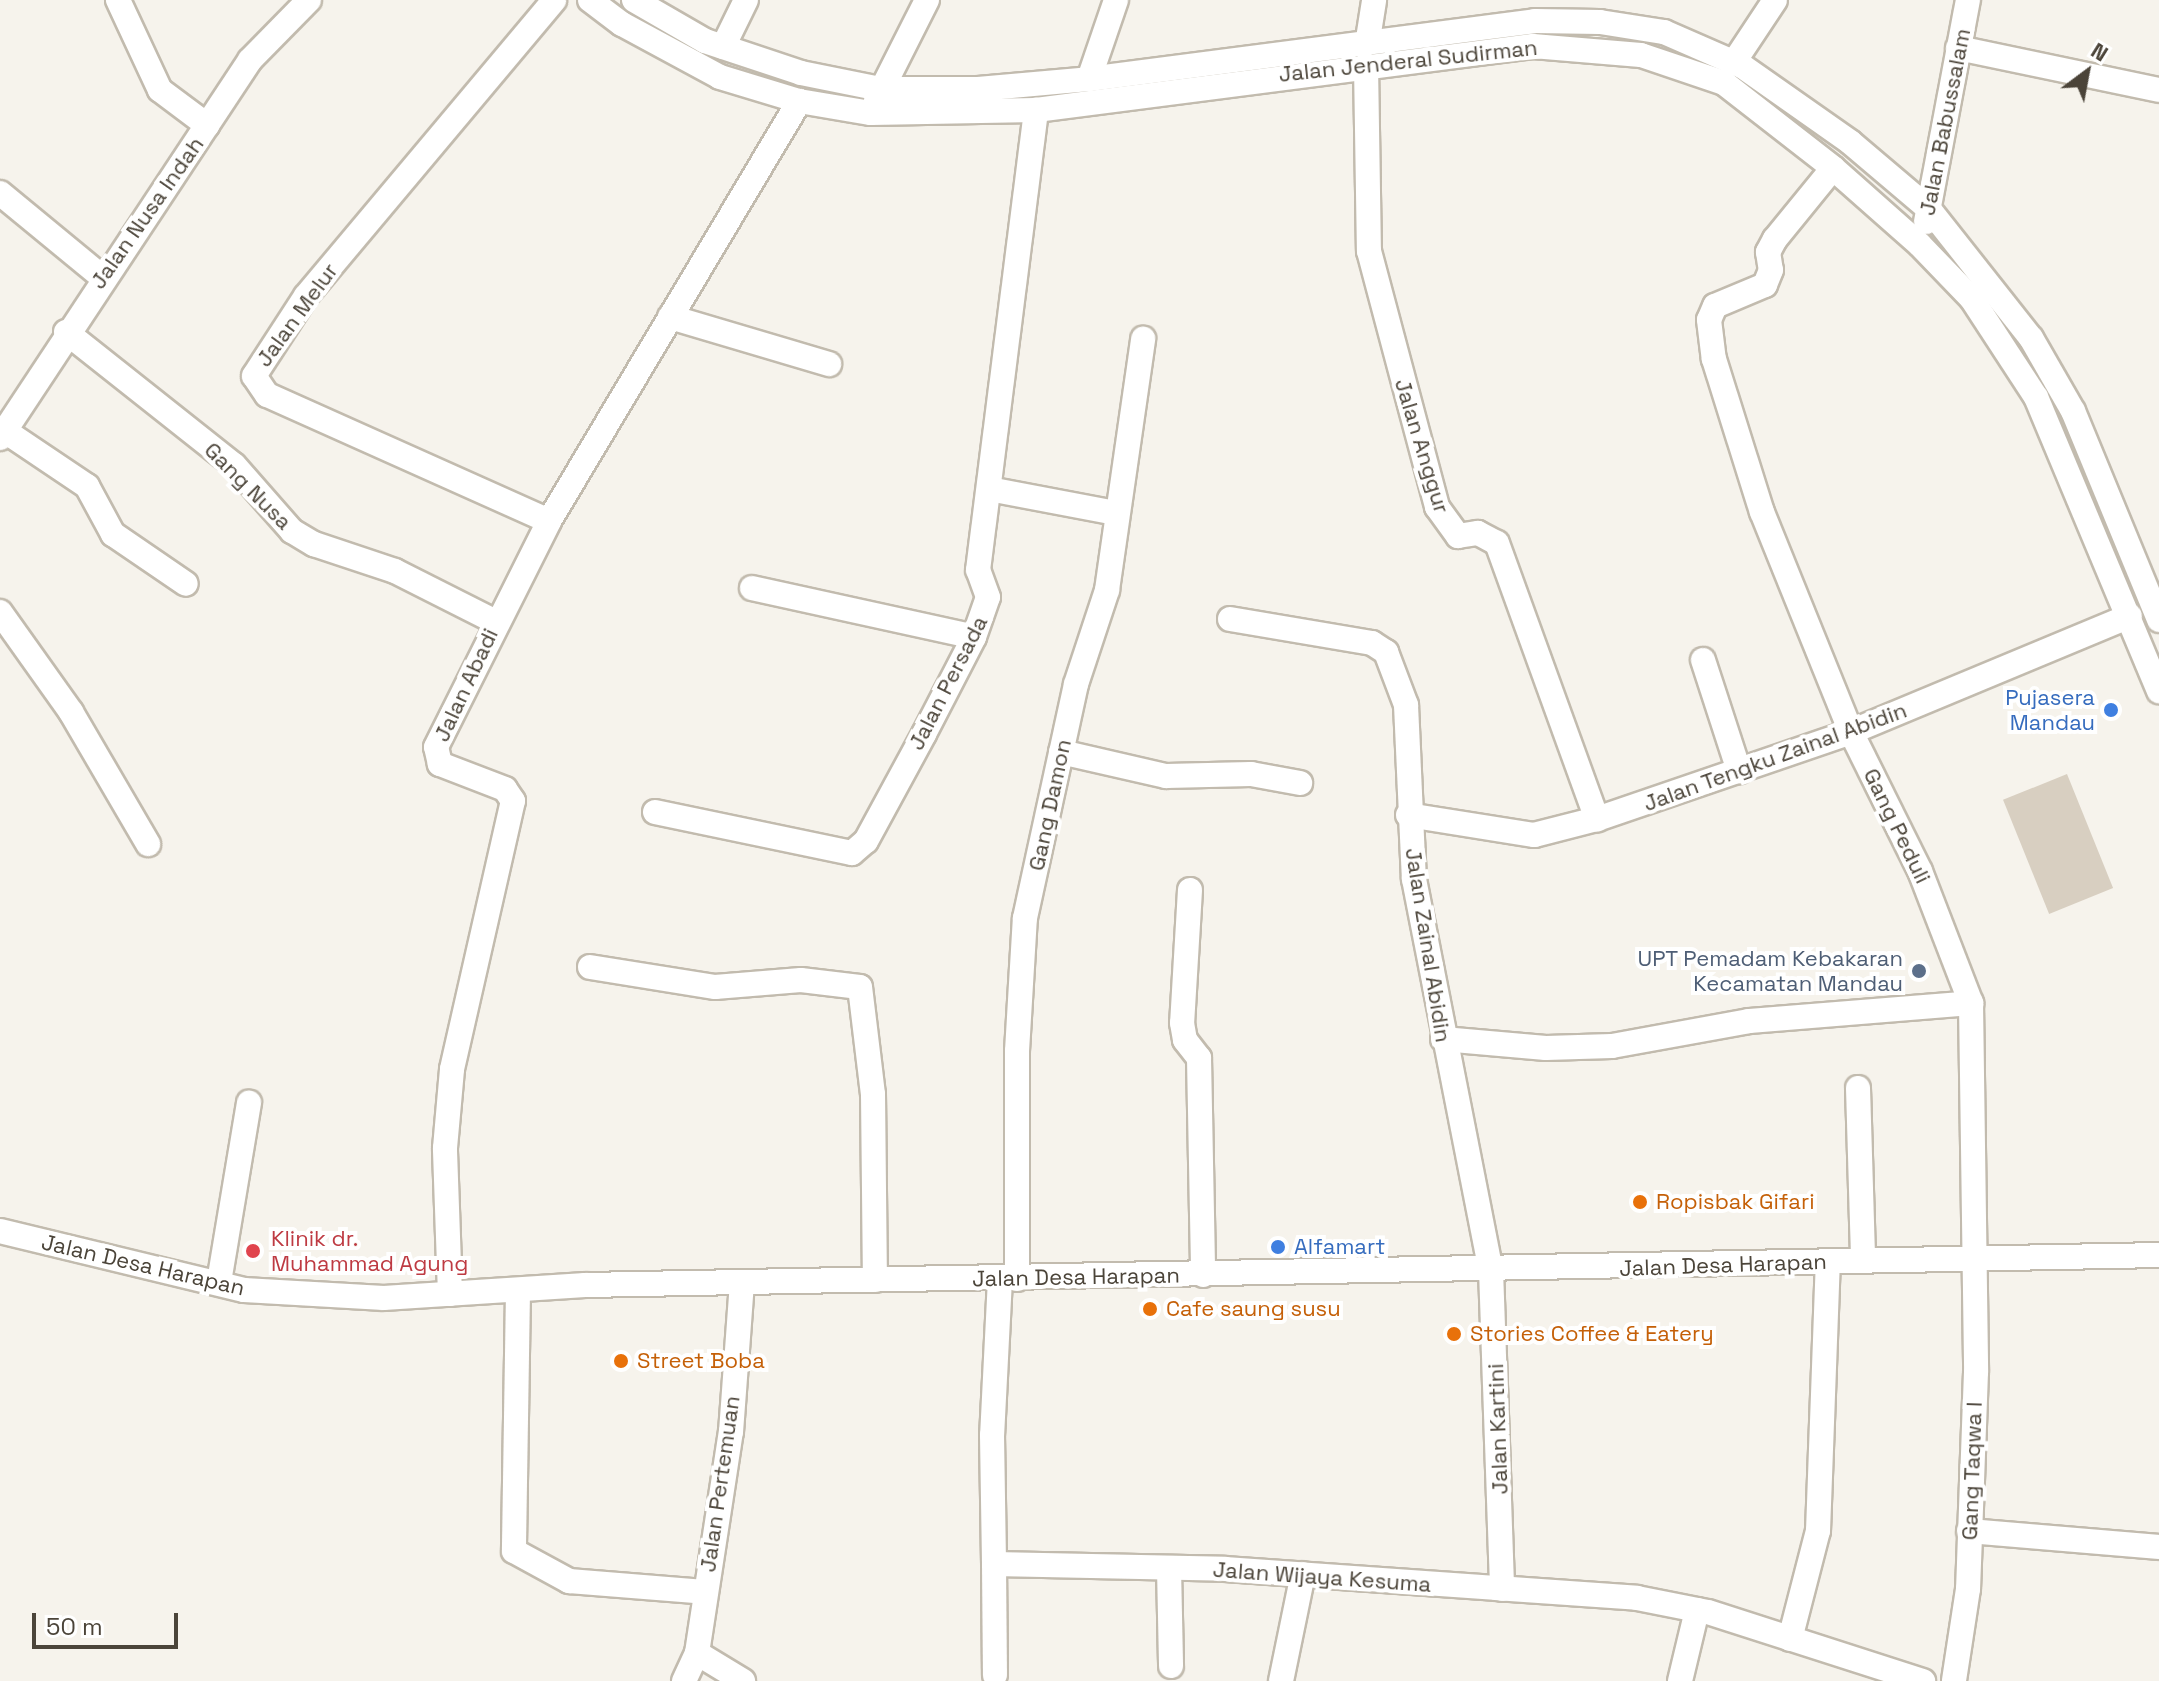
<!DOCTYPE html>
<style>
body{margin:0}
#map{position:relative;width:2159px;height:1681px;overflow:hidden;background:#f6f3ec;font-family:"Space Grotesk",sans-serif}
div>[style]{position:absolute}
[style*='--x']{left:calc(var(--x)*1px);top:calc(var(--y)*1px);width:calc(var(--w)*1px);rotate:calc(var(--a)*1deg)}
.building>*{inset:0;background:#d8cfc1;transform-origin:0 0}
.roads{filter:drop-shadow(2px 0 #c2bbae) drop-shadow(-2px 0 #c2bbae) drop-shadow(0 2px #c2bbae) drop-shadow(0 -2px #c2bbae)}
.minor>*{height:24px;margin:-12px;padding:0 12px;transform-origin:12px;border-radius:12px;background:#fff}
.dots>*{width:22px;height:22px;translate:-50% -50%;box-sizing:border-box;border:4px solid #fff;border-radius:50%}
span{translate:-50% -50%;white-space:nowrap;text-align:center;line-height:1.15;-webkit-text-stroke:8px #fff;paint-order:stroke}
.street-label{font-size:22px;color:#4b4439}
.shop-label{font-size:22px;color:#366cbe}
.right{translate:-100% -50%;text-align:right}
.left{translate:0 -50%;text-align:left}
.service-label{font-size:22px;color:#4e5e75}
.food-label{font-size:22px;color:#c56008}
.health-label{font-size:22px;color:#be3a42}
.north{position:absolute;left:2047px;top:32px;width:80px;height:80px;-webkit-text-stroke:6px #fff;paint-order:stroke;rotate:32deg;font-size:22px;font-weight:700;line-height:32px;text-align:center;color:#4b4439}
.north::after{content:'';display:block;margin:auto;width:28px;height:36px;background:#4b4439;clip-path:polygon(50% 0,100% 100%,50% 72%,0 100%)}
.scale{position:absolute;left:32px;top:1613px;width:146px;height:36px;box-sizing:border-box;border:4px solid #4b4439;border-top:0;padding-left:10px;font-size:24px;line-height:28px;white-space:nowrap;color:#4b4439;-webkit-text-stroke:6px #fff;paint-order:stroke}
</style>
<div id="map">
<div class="building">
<i style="left:2067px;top:774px;width:123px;height:69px;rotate:68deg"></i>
</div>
<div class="roads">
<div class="minor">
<i style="--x:118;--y:0;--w:99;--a:65"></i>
<i style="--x:160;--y:90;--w:59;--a:36.7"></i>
<i style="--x:590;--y:0;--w:40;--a:37"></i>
<i style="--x:622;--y:24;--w:111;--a:28.4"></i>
<i style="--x:720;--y:77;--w:83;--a:16.9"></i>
<i style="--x:799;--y:101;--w:73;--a:9.5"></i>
<i style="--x:871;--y:113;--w:165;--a:-1"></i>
<i style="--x:1036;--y:110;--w:501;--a:-7.34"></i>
<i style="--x:1533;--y:46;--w:108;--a:4.8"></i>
<i style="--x:1641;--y:55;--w:88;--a:18.6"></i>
<i style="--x:1724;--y:83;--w:138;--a:37.9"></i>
<i style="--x:1833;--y:168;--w:116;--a:41.5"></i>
<i style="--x:1920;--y:245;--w:75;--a:46.1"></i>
<i style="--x:1972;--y:299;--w:117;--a:56.9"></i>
<i style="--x:2036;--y:397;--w:319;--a:67.3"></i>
<i style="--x:634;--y:0;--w:82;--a:30"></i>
<i style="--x:705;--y:41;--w:101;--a:18.4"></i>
<i style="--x:801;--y:73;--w:81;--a:11.4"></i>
<i style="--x:880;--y:89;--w:98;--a:0"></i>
<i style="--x:978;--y:89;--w:111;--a:-5.1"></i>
<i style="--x:1089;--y:79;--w:450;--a:-7.4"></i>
<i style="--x:1535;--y:21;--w:65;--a:0.9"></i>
<i style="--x:1600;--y:22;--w:65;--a:8.9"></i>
<i style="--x:1664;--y:32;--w:85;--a:23.6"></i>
<i style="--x:1742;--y:66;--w:132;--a:35.1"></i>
<i style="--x:1850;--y:142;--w:104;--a:40.3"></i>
<i style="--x:1929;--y:209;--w:164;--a:51.7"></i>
<i style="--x:2031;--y:338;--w:84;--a:60.1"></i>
<i style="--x:2073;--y:411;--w:226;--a:67.6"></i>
<i style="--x:1368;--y:39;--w:39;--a:-81"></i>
<i style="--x:723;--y:47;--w:52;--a:-63.9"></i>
<i style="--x:1958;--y:48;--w:205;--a:11.8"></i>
<i style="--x:1734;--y:62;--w:74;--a:-56.5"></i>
<i style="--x:1366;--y:65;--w:186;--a:89.1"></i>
<i style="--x:1369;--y:251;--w:265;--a:75.1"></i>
<i style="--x:1437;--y:507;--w:36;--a:54"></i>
<i style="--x:1458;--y:536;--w:20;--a:-9"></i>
<i style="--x:1478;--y:533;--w:21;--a:28"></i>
<i style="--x:1497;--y:543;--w:294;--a:70.1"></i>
<i style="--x:1089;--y:79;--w:83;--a:-71.1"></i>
<i style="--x:876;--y:101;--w:113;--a:-63.2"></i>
<i style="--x:1833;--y:168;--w:92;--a:129.2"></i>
<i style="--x:1775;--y:239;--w:15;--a:118"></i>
<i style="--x:1768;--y:252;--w:18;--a:81"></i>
<i style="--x:1771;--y:270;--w:16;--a:112"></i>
<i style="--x:1765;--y:285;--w:54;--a:157.2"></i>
<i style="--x:1715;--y:306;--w:15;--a:113"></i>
<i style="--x:1709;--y:320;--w:39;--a:83"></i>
<i style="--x:1714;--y:359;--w:160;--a:72.6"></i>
<i style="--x:1762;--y:512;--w:237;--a:68"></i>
<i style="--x:1851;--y:732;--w:155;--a:63.6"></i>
<i style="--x:1920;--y:871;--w:142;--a:68.9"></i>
<i style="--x:1971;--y:1003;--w:369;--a:89.2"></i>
<i style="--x:1976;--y:1372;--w:217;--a:92.1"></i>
<i style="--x:1968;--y:1589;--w:93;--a:98.7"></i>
<i style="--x:0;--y:193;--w:132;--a:39.5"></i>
<i style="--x:1926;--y:222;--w:226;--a:-79.3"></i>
<i style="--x:670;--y:317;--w:166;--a:16.5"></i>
<i style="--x:66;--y:332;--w:214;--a:38.4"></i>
<i style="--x:234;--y:465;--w:88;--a:48.7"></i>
<i style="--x:292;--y:531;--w:26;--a:31"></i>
<i style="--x:314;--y:544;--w:85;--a:18.4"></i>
<i style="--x:395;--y:571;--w:113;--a:26.8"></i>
<i style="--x:5;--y:431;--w:99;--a:33.9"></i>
<i style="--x:87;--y:486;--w:55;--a:61.6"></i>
<i style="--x:113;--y:534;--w:88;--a:34.4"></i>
<i style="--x:0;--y:438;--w:453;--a:-56.5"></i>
<i style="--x:250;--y:60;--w:84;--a:-45.5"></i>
<i style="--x:989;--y:489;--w:129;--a:10.7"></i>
<i style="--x:549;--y:521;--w:309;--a:-155.9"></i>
<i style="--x:267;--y:395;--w:23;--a:-124"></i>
<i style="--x:254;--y:376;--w:95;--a:-57"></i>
<i style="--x:306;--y:296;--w:386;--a:-50"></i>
<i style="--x:752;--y:588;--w:227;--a:12.4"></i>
<i style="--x:0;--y:612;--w:123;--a:54.6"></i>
<i style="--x:71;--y:712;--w:153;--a:59.7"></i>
<i style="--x:1230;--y:619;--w:144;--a:9.6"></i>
<i style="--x:1372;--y:643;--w:17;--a:33"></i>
<i style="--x:1386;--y:652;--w:57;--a:69.3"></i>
<i style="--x:1406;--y:705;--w:174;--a:87.4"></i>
<i style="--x:1414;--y:879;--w:399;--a:78.9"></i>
<i style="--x:1491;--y:1270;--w:319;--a:88"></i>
<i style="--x:1703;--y:660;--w:117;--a:72"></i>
<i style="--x:1061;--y:752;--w:108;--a:12.9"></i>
<i style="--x:1166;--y:776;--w:85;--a:-1.3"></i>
<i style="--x:1251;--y:774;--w:50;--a:10.4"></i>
<i style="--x:655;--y:812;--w:201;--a:11.8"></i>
<i style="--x:852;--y:853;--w:18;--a:-41"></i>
<i style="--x:866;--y:841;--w:122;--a:-61.5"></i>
<i style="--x:924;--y:734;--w:109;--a:-62.7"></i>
<i style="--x:974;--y:637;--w:42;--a:-70.7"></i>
<i style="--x:988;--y:597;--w:29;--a:-110"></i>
<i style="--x:978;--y:570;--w:464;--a:-82.8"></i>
<i style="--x:1408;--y:815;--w:128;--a:9"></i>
<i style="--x:1534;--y:835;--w:65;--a:-14.3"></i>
<i style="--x:1597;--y:819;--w:268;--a:-18.9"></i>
<i style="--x:1851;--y:732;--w:302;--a:-22.6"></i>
<i style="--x:1190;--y:890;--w:133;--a:93.4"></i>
<i style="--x:1182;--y:1023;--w:17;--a:80"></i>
<i style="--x:1185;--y:1040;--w:23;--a:52"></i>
<i style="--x:1199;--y:1058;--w:217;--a:88.9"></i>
<i style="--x:590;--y:967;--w:127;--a:9.1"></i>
<i style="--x:715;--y:987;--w:86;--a:-4.7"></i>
<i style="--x:801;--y:980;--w:59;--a:6.8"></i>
<i style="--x:860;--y:987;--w:108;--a:83.1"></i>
<i style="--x:873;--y:1094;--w:186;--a:89.4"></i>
<i style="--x:1443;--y:1039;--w:103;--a:5"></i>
<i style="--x:1546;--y:1048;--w:66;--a:-1.7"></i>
<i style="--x:1612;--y:1046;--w:139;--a:-10.3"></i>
<i style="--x:1749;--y:1021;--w:223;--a:-4.6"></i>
<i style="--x:1858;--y:1088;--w:173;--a:88.3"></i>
<i style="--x:0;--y:1231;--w:251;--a:13.6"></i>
<i style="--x:244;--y:1290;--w:140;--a:3.3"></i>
<i style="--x:384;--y:1298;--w:201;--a:-3.7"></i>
<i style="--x:585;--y:1285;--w:1574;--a:-1.09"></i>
<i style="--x:1000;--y:1279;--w:156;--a:92.9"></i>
<i style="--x:992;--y:1435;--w:129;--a:89.1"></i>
<i style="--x:994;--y:1564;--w:231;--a:1.2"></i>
<i style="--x:1225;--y:1569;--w:413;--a:4"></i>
<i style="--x:1637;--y:1598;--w:72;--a:11.2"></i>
<i style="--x:1708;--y:1612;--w:226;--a:17.8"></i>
<i style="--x:1017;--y:1279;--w:228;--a:-90"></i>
<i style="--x:1017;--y:1051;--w:133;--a:-86.6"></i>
<i style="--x:1025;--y:918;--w:239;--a:-77.7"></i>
<i style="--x:1076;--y:684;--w:99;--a:-71.7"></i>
<i style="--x:1107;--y:590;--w:254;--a:-81.8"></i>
<i style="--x:219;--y:1282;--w:182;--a:-80.5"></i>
<i style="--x:518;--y:1291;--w:260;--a:90.9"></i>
<i style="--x:514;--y:1551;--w:63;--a:28.6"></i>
<i style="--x:569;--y:1581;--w:136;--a:4.6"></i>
<i style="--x:450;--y:1294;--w:146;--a:-92"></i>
<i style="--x:445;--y:1148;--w:79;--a:-84.9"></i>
<i style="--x:452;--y:1069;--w:275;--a:-77.2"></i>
<i style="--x:513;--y:801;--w:14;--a:-124"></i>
<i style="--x:505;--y:789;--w:70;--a:-159"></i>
<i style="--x:440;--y:764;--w:17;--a:-103"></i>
<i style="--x:436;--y:747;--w:253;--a:-63.4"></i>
<i style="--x:549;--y:521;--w:489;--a:-59.2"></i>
<i style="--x:1969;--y:1531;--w:191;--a:4.8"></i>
<i style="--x:994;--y:1564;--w:111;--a:89.5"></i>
<i style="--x:1169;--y:1568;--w:98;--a:88.8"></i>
<i style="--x:1790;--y:1639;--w:112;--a:-75.5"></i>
<i style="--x:1818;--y:1531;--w:269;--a:-87.9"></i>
<i style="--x:697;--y:1653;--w:54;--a:31.3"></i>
<i style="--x:684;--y:1681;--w:31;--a:-65"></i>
<i style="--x:697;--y:1653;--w:224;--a:-81.3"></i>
<i style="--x:731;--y:1432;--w:149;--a:-85.8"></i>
<i style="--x:1281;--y:1681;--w:109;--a:-78.4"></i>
<i style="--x:1680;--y:1681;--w:73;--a:-76.5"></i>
</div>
</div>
<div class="dots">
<i style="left:2111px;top:710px;background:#3f7fe0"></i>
<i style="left:1919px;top:971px;background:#5c6f8a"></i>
<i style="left:1640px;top:1202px;background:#e8710a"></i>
<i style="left:1278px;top:1247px;background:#3f7fe0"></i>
<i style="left:253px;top:1251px;background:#e0444e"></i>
<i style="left:1150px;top:1309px;background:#e8710a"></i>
<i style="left:1454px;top:1334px;background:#e8710a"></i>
<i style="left:621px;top:1361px;background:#e8710a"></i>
</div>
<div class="street-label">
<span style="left:1408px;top:61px;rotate:-6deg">Jalan Jenderal Sudirman</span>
<span style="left:1945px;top:122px;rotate:-79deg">Jalan Babussalam</span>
<span style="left:147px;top:213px;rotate:-55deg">Jalan Nusa Indah</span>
<span style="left:297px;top:315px;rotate:-54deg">Jalan Melur</span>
<span style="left:1422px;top:446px;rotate:73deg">Jalan Anggur</span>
<span style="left:248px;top:486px;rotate:45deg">Gang Nusa</span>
<span style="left:948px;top:683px;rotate:-63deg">Jalan Persada</span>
<span style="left:466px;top:685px;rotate:-65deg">Jalan Abadi</span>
<span style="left:1775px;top:757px;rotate:-20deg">Jalan Tengku Zainal Abidin</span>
<span style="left:1050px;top:805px;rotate:-78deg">Gang Damon</span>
<span style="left:1897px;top:826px;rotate:64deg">Gang Peduli</span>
<span style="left:1428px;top:945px;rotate:81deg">Jalan Zainal Abidin</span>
<span style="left:143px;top:1265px;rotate:13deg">Jalan Desa Harapan</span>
<span style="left:1723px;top:1265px;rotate:-2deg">Jalan Desa Harapan</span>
<span style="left:1076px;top:1277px;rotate:-1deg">Jalan Desa Harapan</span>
<span style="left:1498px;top:1429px;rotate:-92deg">Jalan Kartini</span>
<span style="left:1972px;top:1471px;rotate:-88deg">Gang Taqwa I</span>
<span style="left:720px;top:1484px;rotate:-82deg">Jalan Pertemuan</span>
<span style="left:1322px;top:1577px;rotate:4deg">Jalan Wijaya Kesuma</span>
</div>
<div class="shop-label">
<span class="right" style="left:2095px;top:710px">Pujasera<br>Mandau</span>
<span class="left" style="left:1294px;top:1247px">Alfamart</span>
</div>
<div class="service-label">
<span class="right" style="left:1903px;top:971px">UPT Pemadam Kebakaran<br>Kecamatan Mandau</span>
</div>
<div class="food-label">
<span class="left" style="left:1656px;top:1202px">Ropisbak Gifari</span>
<span class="left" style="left:1166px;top:1309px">Cafe saung susu</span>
<span class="left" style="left:1470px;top:1334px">Stories Coffee &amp; Eatery</span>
<span class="left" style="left:637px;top:1361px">Street Boba</span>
</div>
<div class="health-label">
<span class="left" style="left:271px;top:1251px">Klinik dr.<br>Muhammad Agung</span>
</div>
<div class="north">N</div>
<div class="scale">50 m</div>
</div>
